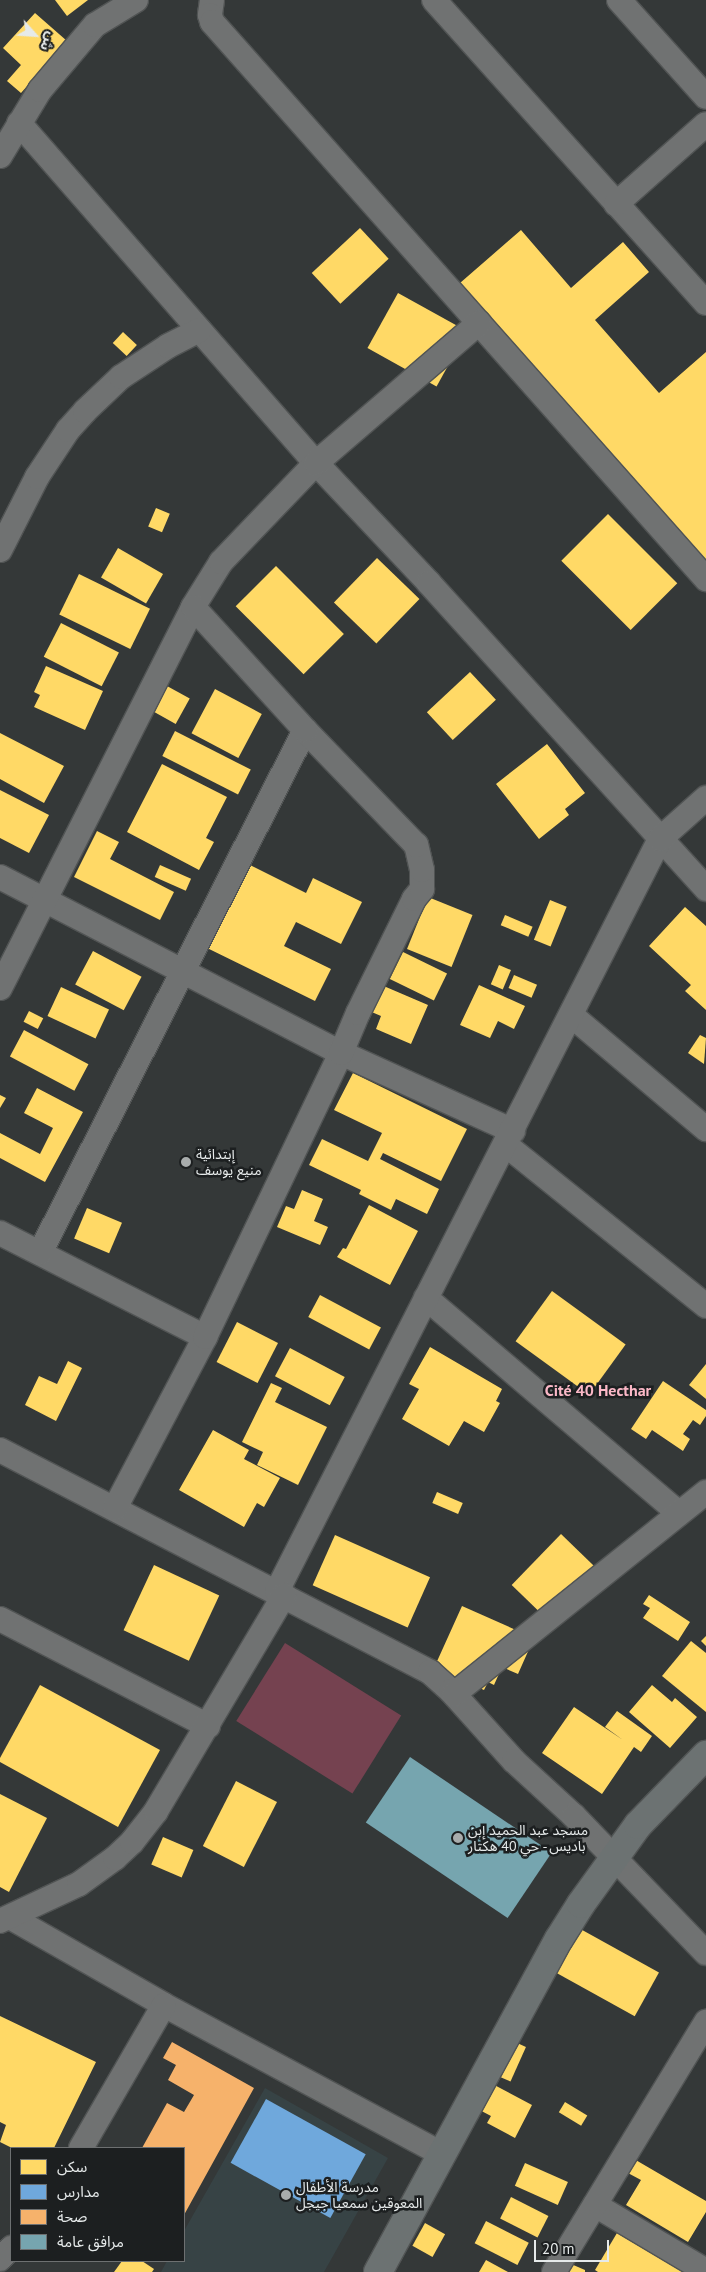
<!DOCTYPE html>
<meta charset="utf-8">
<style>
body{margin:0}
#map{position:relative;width:706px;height:2272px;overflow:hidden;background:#343838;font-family:"PT Sans","Noto Sans Arabic",sans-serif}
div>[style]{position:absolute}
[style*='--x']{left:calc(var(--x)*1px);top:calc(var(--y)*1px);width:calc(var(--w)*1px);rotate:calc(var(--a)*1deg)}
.built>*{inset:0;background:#374345}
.green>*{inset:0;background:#754250;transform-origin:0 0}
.homes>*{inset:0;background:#ffd966;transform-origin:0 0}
.schools>*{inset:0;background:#6fa8dc;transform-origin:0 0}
.health>*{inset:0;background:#f6b26b}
.public>*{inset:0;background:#76a5af;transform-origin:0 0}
.roads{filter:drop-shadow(1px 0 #515454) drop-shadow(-1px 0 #515454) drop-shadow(0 1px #515454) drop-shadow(0 -1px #515454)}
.street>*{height:24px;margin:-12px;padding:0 12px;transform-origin:12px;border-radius:12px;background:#707272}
.secondary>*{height:28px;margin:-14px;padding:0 14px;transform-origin:14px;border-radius:14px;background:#6c7272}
.dots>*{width:14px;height:14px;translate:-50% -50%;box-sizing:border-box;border:2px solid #1c1f20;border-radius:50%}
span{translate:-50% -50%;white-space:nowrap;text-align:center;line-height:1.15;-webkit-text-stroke:5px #1c1f20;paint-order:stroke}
.poi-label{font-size:14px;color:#e6eaea}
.left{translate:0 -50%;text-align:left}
.quarter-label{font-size:16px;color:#fbb8c7;font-weight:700}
.legend{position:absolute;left:10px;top:2147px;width:175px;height:115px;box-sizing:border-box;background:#1c1f20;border:1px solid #6d7071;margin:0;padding:6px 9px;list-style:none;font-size:15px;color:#e6eaea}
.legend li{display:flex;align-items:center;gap:10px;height:25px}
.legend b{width:25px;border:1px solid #6d7071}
.north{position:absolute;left:10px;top:10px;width:50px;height:50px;-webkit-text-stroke:4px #1c1f20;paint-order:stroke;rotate:116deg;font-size:14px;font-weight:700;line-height:20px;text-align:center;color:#e6eaea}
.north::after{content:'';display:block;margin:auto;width:18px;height:22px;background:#e6eaea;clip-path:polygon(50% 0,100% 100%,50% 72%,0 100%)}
.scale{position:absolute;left:534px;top:2240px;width:75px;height:22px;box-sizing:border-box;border:2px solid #e6eaea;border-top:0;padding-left:6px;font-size:15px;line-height:18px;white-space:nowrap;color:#e6eaea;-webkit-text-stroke:4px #1c1f20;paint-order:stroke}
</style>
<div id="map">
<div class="built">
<i style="clip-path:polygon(265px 2088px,388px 2158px,324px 2272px,161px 2272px,167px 2261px,184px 2261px,184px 2231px)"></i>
</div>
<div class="green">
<i style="left:285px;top:1643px;width:137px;height:92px;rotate:32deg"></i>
</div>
<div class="homes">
<i style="clip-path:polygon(55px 0,88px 0,67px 16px)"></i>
<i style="clip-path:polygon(35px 13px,67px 41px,21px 93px,7px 81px,21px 65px,3px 48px)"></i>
<i style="left:360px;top:228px;width:42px;height:66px;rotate:47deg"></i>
<i style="clip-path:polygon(521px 230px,571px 288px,623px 242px,649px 272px,595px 320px,659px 393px,706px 352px,706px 565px,460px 283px)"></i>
<i style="left:398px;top:293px;width:79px;height:63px;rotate:29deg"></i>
<i style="left:123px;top:332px;width:19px;height:15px;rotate:43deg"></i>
<i style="left:156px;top:508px;width:15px;height:20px;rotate:23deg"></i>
<i style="left:608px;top:514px;width:98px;height:66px;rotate:45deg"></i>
<i style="left:118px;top:548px;width:52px;height:34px;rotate:30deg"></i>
<i style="left:377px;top:558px;width:59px;height:62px;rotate:44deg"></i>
<i style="left:276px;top:566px;width:96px;height:57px;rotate:45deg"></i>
<i style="left:79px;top:574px;width:79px;height:45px;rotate:26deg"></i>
<i style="left:61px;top:623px;width:65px;height:38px;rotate:27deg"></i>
<i style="clip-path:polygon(46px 666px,103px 691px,85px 730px,34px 707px,40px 695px,34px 692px)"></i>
<i style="left:470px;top:672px;width:38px;height:59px;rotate:47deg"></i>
<i style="left:167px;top:686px;width:26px;height:29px;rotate:29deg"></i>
<i style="left:215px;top:689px;width:53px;height:50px;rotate:28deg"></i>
<i style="left:175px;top:731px;width:85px;height:28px;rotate:27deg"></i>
<i style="clip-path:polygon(0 733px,64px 766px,44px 803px,0 779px)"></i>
<i style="clip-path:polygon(547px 744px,585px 793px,565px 809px,569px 815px,539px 839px,496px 784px)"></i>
<i style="clip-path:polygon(162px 764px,227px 797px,206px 838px,214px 842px,199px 870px,127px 832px)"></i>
<i style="clip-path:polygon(0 790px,49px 815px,29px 853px,0 838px)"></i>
<i style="clip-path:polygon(97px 831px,119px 842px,110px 859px,174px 892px,160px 920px,74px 877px)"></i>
<i style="clip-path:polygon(246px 863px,306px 893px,313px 878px,362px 902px,341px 944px,296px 922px,284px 946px,331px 969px,315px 1001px,205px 947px)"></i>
<i style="left:160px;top:865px;width:34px;height:13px;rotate:24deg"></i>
<i style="left:428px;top:897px;width:48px;height:56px;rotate:22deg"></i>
<i style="left:550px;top:900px;width:18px;height:43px;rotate:22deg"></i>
<i style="clip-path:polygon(685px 907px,706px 926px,706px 1010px,685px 991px,691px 985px,649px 946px)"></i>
<i style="left:505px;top:915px;width:30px;height:11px;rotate:23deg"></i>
<i style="left:93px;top:951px;width:55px;height:38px;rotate:28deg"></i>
<i style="left:403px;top:952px;width:49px;height:30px;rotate:26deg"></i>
<i style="left:499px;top:965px;width:13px;height:21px;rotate:23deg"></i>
<i style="left:514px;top:975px;width:25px;height:14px;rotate:23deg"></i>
<i style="clip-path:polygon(379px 984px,428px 1005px,411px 1044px,376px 1029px,381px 1016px,367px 1010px)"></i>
<i style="clip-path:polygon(479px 985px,525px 1006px,514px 1029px,498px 1021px,490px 1038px,460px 1025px)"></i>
<i style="left:61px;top:987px;width:53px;height:32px;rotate:25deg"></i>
<i style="left:29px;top:1011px;width:16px;height:12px;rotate:27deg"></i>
<i style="left:24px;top:1030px;width:73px;height:30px;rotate:28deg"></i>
<i style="clip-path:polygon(700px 1035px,706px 1038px,704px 1064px,688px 1053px)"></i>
<i style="clip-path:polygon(353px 1073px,467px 1129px,441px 1181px,383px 1153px,380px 1159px,439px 1189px,427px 1214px,396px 1199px,391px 1210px,359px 1194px,361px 1190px,309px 1165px,322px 1139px,368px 1161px,382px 1133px,334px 1110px)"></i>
<i style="clip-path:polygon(37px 1088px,83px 1112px,45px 1182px,0 1158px,0 1133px,40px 1154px,53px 1128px,24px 1113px)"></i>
<i style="clip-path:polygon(0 1095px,6px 1098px,0 1108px)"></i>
<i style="clip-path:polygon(302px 1190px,323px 1199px,314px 1221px,328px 1227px,320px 1245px,277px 1227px,286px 1206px,294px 1209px)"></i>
<i style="clip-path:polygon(369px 1205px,418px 1231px,390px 1285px,337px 1257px,343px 1248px,346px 1249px)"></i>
<i style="left:87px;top:1208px;width:38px;height:33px;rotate:23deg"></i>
<i style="left:552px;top:1291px;width:91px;height:62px;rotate:36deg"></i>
<i style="left:320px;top:1295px;width:69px;height:25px;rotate:28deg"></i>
<i style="left:237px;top:1322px;width:46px;height:45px;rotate:27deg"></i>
<i style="clip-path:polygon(430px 1347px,502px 1389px,496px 1401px,500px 1403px,484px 1432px,464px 1421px,449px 1446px,402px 1419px,419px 1389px,409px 1384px)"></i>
<i style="left:290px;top:1348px;width:62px;height:32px;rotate:28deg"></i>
<i style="clip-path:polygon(68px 1361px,82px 1368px,56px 1421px,25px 1405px,39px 1376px,57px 1384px)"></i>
<i style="clip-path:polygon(706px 1364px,706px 1399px,689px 1385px)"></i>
<i style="clip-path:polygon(663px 1381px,706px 1410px,706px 1416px,700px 1425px,693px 1420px,683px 1434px,690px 1439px,683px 1451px,652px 1430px,646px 1439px,631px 1429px)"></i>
<i style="clip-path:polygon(271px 1383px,282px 1388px,275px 1402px,327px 1427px,298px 1485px,257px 1465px,263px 1452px,242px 1442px)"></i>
<i style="clip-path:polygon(213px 1430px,249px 1450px,244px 1459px,280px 1478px,264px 1507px,257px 1503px,244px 1527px,179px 1490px)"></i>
<i style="left:437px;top:1492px;width:28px;height:12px;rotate:23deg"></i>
<i style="left:561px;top:1534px;width:56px;height:71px;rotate:44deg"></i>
<i style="left:335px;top:1535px;width:104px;height:55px;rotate:24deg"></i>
<i style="left:154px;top:1565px;width:72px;height:72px;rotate:25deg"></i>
<i style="clip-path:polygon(649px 1595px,690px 1622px,678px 1641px,643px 1618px,650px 1608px,643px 1604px)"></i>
<i style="clip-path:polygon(462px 1606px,534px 1638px,518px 1674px,502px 1667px,494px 1685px,488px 1682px,484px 1690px,434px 1668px)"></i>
<i style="clip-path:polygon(706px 1636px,706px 1646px,701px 1641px)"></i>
<i style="clip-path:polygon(691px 1641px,706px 1653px,706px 1712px,662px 1676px)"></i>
<i style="clip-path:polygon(40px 1685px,160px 1750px,118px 1827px,0 1762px,0 1758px)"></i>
<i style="clip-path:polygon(652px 1685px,672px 1702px,675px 1698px,697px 1717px,670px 1748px,629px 1712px)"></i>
<i style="clip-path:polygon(574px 1707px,623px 1740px,605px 1727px,617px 1711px,652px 1736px,641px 1752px,634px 1747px,602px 1794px,542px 1753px)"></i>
<i style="left:236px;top:1781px;width:46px;height:73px;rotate:27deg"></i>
<i style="clip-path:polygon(0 1794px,47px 1818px,9px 1892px,0 1887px)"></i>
<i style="left:163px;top:1837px;width:33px;height:30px;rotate:23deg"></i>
<i style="left:575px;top:1926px;width:96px;height:50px;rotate:29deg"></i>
<i style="clip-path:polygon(0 2016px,96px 2062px,54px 2148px,12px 2148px,0 2142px,6px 2125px,0 2122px)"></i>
<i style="left:515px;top:2042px;width:12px;height:38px;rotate:24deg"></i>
<i style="clip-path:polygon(483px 2079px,532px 2105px,515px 2138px,487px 2123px,491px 2116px,470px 2105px)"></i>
<i style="left:565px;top:2102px;width:26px;height:12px;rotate:31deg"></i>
<i style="clip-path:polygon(634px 2159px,706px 2201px,706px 2212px,688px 2242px,626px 2205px,641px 2180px,626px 2172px)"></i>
<i style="left:525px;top:2163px;width:47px;height:25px;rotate:24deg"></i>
<i style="left:511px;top:2197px;width:42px;height:24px;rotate:27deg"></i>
<i style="left:486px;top:2221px;width:48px;height:25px;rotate:27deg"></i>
<i style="left:425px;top:2223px;width:23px;height:26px;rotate:29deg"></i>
<i style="clip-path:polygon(617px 2233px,683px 2272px,598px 2272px,595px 2270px)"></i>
<i style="clip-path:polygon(486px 2260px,508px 2272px,479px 2272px)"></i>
<i style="clip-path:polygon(122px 2261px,142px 2261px,154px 2269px,152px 2272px,114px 2272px)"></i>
<i style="clip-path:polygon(571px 2264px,585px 2270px,585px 2272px,568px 2272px)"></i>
</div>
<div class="schools">
<i style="left:266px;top:2099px;width:114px;height:73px;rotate:29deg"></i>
</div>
<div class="health">
<i style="clip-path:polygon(172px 2042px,254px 2088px,184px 2215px,184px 2148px,142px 2148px,167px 2103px,184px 2112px,194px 2095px,168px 2080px,176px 2065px,163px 2058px)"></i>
</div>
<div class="public">
<i style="left:410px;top:1757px;width:171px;height:79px;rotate:34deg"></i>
</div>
<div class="roads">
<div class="street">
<i style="--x:212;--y:0;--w:15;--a:98"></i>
<i style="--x:210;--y:15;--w:7;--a:74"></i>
<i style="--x:212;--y:22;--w:745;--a:48.43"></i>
<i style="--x:434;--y:0;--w:407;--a:48.1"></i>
<i style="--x:619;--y:0;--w:130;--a:48.1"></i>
<i style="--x:19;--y:123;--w:451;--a:48.9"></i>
<i style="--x:316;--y:463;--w:165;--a:46.7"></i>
<i style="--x:429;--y:583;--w:413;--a:47.8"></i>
<i style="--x:0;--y:156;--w:77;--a:-58.8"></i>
<i style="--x:40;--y:90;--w:85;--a:-49.8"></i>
<i style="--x:95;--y:25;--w:48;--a:-31.4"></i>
<i style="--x:616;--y:204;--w:120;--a:-41.6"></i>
<i style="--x:0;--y:550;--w:82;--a:-63.1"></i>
<i style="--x:37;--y:477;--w:56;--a:-56.6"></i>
<i style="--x:68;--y:430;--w:25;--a:-48"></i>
<i style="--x:85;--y:411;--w:50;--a:-43.4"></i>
<i style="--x:121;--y:377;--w:56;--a:-33.4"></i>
<i style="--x:168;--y:346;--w:35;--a:-27"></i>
<i style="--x:0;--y:877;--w:384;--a:27.3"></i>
<i style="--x:341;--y:1053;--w:189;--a:24.4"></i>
<i style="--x:0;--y:988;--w:427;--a:-63.1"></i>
<i style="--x:193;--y:607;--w:53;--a:-58.1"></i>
<i style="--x:221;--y:562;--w:137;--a:-46.2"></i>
<i style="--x:316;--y:463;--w:215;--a:-40.7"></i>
<i style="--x:571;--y:1015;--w:177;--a:40.2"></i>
<i style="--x:506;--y:1145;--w:257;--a:38.8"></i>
<i style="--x:0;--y:1233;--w:230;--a:26.9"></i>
<i style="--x:40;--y:1253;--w:586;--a:-63.13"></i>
<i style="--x:426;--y:1298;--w:332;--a:40.4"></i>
<i style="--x:0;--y:1450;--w:484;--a:27.3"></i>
<i style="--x:430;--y:1672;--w:28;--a:42"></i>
<i style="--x:451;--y:1691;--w:94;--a:48"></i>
<i style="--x:514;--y:1761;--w:81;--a:42.5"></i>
<i style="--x:574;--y:1816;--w:190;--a:46.1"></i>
<i style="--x:115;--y:1508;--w:193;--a:-62.2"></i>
<i style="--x:205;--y:1337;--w:315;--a:-64.4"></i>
<i style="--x:341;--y:1053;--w:43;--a:-67"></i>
<i style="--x:358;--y:1013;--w:127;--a:-63.8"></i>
<i style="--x:414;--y:899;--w:13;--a:-51"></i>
<i style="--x:422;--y:889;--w:19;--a:-90"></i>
<i style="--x:422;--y:870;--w:26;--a:-103"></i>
<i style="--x:416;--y:845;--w:160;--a:-134"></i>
<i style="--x:305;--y:730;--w:166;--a:-132.3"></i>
<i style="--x:277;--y:1591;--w:844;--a:-63.01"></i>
<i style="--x:660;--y:839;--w:62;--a:-41.7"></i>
<i style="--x:0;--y:1619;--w:234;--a:27.2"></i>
<i style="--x:454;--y:1694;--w:323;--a:-38.7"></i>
<i style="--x:10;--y:1917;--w:177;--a:29.7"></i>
<i style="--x:164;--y:2005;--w:315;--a:28.2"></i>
<i style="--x:0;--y:1921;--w:87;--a:-25.1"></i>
<i style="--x:79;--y:1884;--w:44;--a:-35.8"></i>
<i style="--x:115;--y:1858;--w:23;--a:-43"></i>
<i style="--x:132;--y:1842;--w:39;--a:-52"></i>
<i style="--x:156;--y:1811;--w:251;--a:-59.3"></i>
<i style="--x:81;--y:2148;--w:165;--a:-59.9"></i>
<i style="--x:595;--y:2205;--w:129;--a:30.7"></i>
<i style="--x:0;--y:2259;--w:16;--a:-45"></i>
<i style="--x:554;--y:2272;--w:293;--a:-58.7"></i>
</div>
<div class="secondary">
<i style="--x:378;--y:2272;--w:379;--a:-61.5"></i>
<i style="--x:559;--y:1939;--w:41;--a:-57.8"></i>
<i style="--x:581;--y:1904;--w:97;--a:-54.2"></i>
<i style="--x:638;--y:1825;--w:98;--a:-45.8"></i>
</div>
</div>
<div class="dots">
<i style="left:186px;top:1162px;background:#a8acac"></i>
<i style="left:458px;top:1838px;background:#a8acac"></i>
<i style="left:286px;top:2195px;background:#a8acac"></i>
</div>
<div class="poi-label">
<span class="left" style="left:196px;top:1162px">إبتدائية<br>منيع يوسف</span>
<span class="left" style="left:468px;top:1838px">مسجد عبد الحميد إبن<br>باديس - حي 40 هكتار</span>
<span class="left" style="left:296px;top:2195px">مدرسة الأطفال<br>المعوقين سمعيا جيجل</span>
</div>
<div class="quarter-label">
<span style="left:598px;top:1390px">Cité 40 Hecthar</span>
</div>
<ul class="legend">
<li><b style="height:14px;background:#ffd966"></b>سكن</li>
<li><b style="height:14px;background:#6fa8dc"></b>مدارس</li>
<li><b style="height:14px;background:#f6b26b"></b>صحة</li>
<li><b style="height:14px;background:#76a5af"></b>مرافق عامة</li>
</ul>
<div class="north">ش</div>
<div class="scale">20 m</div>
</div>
